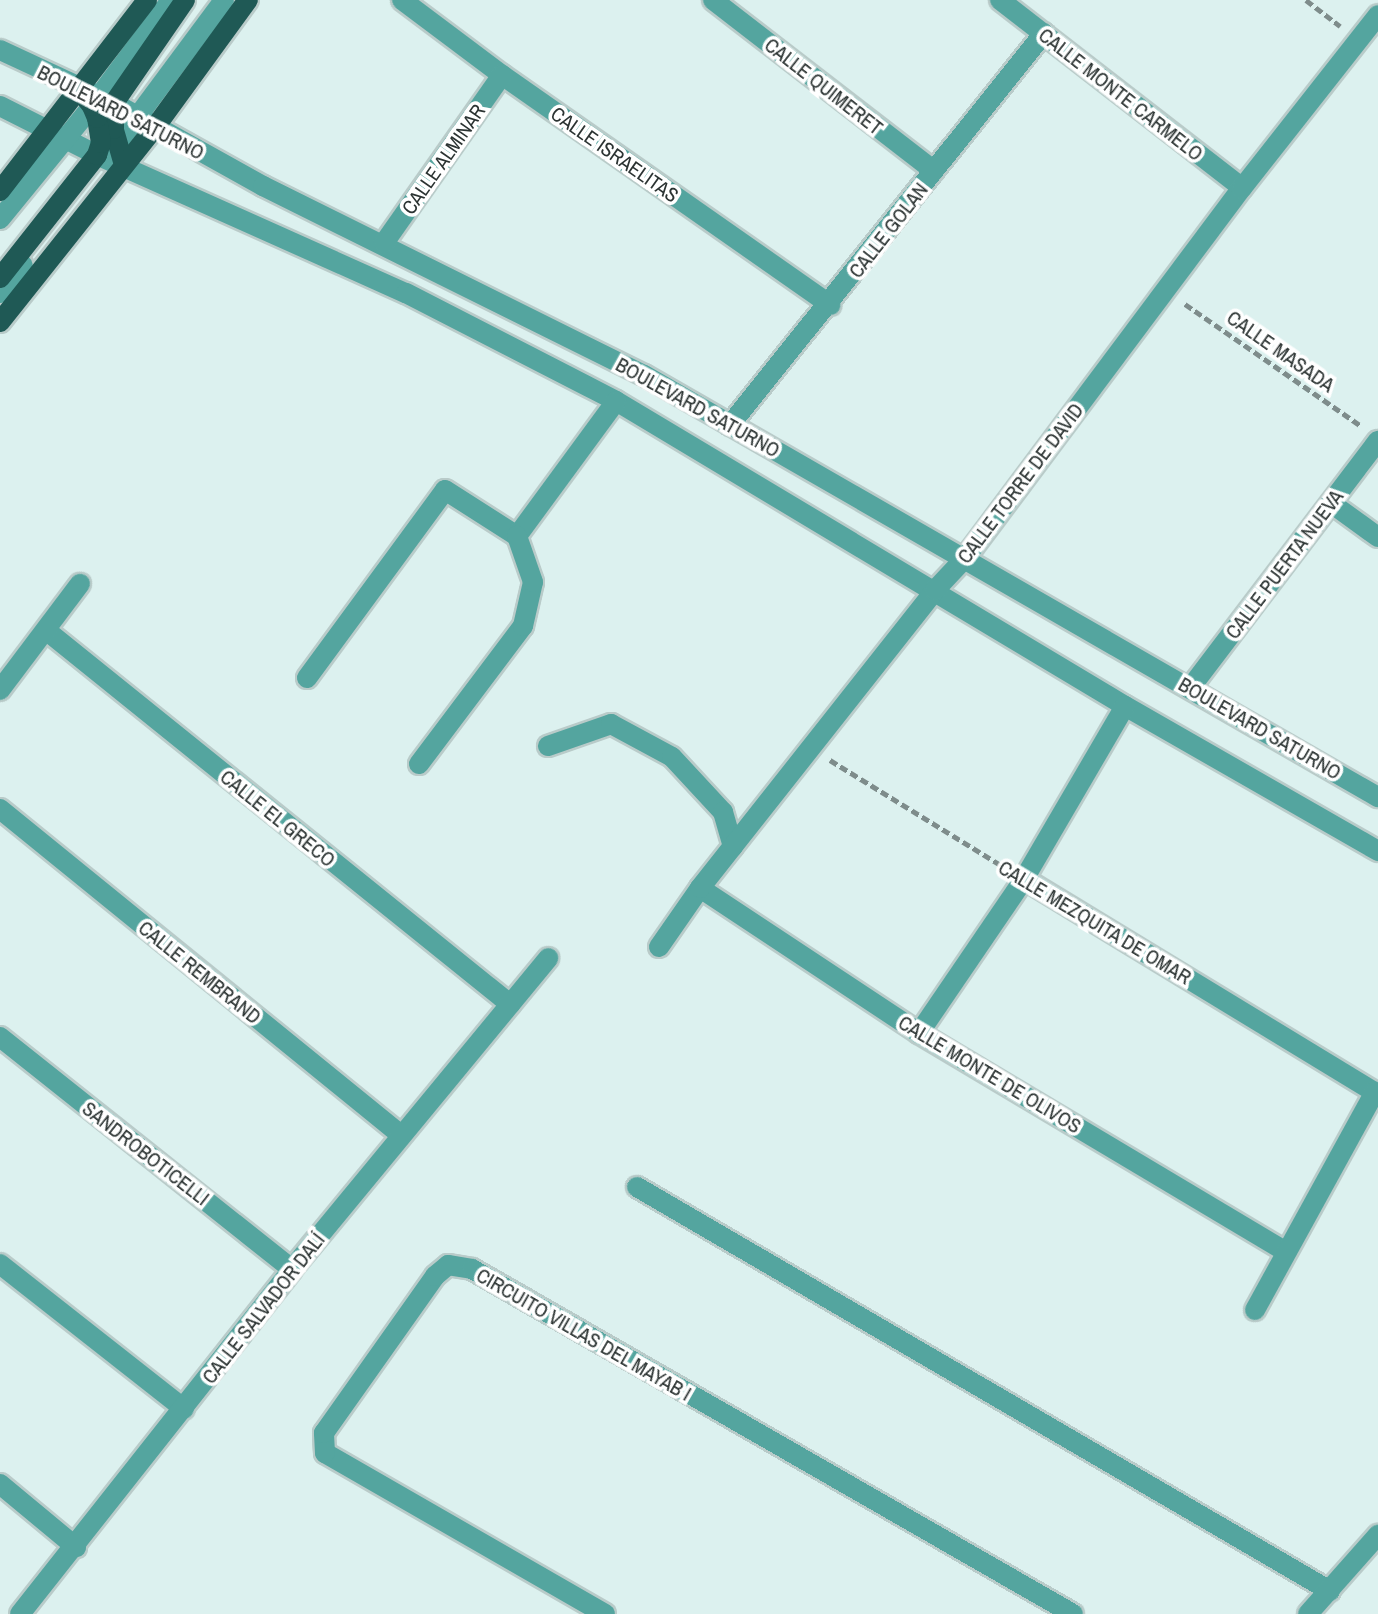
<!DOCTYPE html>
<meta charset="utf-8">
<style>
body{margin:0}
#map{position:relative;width:1378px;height:1614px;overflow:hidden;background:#dcf1ef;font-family:"Archivo Narrow",sans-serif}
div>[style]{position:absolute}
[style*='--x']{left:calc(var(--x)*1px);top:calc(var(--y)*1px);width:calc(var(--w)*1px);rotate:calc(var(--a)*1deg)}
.path>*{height:5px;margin-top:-2.5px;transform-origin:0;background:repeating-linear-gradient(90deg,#7e8c8b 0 8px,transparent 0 12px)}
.roads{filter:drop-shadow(2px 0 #b9cbc9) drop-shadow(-2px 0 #b9cbc9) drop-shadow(0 2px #b9cbc9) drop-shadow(0 -2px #b9cbc9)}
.minor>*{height:20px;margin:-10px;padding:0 10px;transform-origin:10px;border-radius:10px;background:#54a59f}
.major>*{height:20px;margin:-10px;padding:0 10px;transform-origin:10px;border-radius:10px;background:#1f5955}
span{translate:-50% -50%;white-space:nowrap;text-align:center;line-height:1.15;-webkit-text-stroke:7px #fff;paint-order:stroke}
.street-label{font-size:20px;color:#2b3332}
</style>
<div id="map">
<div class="path">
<i style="--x:1306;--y:0;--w:43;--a:37.4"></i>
<i style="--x:1185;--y:304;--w:214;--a:34.7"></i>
<i style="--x:830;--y:760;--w:202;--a:31.6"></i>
</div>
<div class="roads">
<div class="minor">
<i style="--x:402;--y:0;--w:125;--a:36.9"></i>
<i style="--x:502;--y:75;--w:401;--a:35"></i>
<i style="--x:713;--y:0;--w:279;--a:37.7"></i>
<i style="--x:1000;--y:0;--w:306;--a:37.8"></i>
<i style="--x:0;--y:50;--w:126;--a:24.9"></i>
<i style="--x:114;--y:103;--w:171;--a:29.1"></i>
<i style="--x:263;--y:186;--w:425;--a:26.4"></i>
<i style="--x:644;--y:375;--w:847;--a:29.9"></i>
<i style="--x:0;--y:106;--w:109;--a:26.8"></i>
<i style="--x:97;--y:155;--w:338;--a:24.1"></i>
<i style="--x:406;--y:293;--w:236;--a:27.2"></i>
<i style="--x:616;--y:401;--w:593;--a:30.93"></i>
<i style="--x:1125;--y:706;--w:292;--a:29.8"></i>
<i style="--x:109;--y:155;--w:193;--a:-53.4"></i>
<i style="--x:0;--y:219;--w:146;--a:-50.8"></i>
<i style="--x:92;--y:106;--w:132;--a:-53.3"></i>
<i style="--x:384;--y:243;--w:205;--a:-54.9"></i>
<i style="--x:0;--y:293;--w:36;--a:-51"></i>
<i style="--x:730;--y:425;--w:502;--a:-51.3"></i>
<i style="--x:1331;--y:503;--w:58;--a:35.9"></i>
<i style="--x:47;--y:631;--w:595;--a:38.86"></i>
<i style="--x:307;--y:678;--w:233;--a:-53.7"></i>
<i style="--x:445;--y:490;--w:85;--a:32.6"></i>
<i style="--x:517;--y:536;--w:167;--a:-53.7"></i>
<i style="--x:1191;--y:687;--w:309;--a:-52.8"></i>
<i style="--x:0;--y:690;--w:133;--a:-53"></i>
<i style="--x:548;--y:746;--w:67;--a:-19.2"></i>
<i style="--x:611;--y:724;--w:69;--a:28.4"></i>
<i style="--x:672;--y:757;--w:75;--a:47.2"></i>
<i style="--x:723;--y:812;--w:36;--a:74"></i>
<i style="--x:419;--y:764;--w:173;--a:-53"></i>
<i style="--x:523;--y:626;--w:45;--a:-77.2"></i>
<i style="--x:533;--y:582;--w:49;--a:-109.2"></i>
<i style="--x:0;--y:809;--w:517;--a:39.11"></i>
<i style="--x:1024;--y:879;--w:414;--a:31.3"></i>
<i style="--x:700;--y:888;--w:263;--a:33.5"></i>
<i style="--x:919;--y:1033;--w:426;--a:30.8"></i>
<i style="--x:659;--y:947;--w:72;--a:-55.2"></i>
<i style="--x:700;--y:888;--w:380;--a:-51.7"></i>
<i style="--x:935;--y:590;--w:44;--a:-46.8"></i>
<i style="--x:965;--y:558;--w:462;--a:-53.2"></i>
<i style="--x:1242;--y:188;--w:220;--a:-51.8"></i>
<i style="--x:919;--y:1033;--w:186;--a:-55.7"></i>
<i style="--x:1024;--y:879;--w:200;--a:-59.7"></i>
<i style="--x:0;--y:1037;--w:373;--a:38.5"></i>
<i style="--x:637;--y:1187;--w:802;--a:30.24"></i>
<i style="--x:0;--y:1264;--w:234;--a:38.2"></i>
<i style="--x:1255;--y:1310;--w:249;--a:-61.2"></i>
<i style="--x:0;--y:1484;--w:99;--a:39.7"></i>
<i style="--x:20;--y:1614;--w:439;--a:-51.7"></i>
<i style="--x:292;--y:1269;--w:403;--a:-50.5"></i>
<i style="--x:605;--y:1614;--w:323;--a:-150.1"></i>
<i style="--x:325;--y:1453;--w:20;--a:-93"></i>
<i style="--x:324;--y:1433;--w:192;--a:-54.7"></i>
<i style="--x:435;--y:1276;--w:17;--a:-40"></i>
<i style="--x:448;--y:1265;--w:24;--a:9"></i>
<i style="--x:472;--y:1269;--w:693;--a:29.86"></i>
<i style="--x:1308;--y:1614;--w:106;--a:-48.5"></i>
</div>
<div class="major">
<i style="--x:124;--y:165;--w:37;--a:-106"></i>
<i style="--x:114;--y:129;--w:26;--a:-90"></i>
<i style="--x:114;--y:103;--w:125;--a:-55.4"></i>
<i style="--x:0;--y:191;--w:241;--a:-52.4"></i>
<i style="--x:0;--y:278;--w:157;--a:-51.7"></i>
<i style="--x:97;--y:155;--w:13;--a:-72"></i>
<i style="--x:101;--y:143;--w:25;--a:-99"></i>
<i style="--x:97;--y:118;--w:13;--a:-113"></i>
<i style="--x:92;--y:106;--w:22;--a:-129"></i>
<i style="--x:0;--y:322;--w:251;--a:-51.5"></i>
<i style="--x:156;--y:126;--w:156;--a:-53.9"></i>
</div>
</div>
<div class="street-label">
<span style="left:824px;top:86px;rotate:38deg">CALLE QUIMERET</span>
<span style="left:1121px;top:94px;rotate:38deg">CALLE MONTE CARMELO</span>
<span style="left:121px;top:112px;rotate:27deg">BOULEVARD SATURNO</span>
<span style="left:615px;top:154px;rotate:35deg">CALLE ISRAELITAS</span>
<span style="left:443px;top:159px;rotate:-55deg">CALLE ALMINAR</span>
<span style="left:888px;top:230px;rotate:-52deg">CALLE GOLAN</span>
<span style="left:1281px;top:351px;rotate:35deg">CALLE MASADA</span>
<span style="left:698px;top:407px;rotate:29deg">BOULEVARD SATURNO</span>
<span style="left:1020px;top:483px;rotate:-53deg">CALLE TORRE DE DAVID</span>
<span style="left:1284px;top:564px;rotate:-53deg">CALLE PUERTA NUEVA</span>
<span style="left:1260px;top:728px;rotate:30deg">BOULEVARD SATURNO</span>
<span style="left:278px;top:818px;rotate:39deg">CALLE EL GRECO</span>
<span style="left:1095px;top:922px;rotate:31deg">CALLE MEZQUITA DE OMAR</span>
<span style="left:200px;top:972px;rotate:39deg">CALLE REMBRAND</span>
<span style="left:990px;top:1074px;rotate:31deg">CALLE MONTE DE OLIVOS</span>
<span style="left:146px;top:1153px;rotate:38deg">SANDROBOTICELLI</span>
<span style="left:263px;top:1308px;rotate:-52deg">CALLE SALVADOR DALÍ</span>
<span style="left:584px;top:1334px;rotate:30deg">CIRCUITO VILLAS DEL MAYAB I</span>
</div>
</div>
